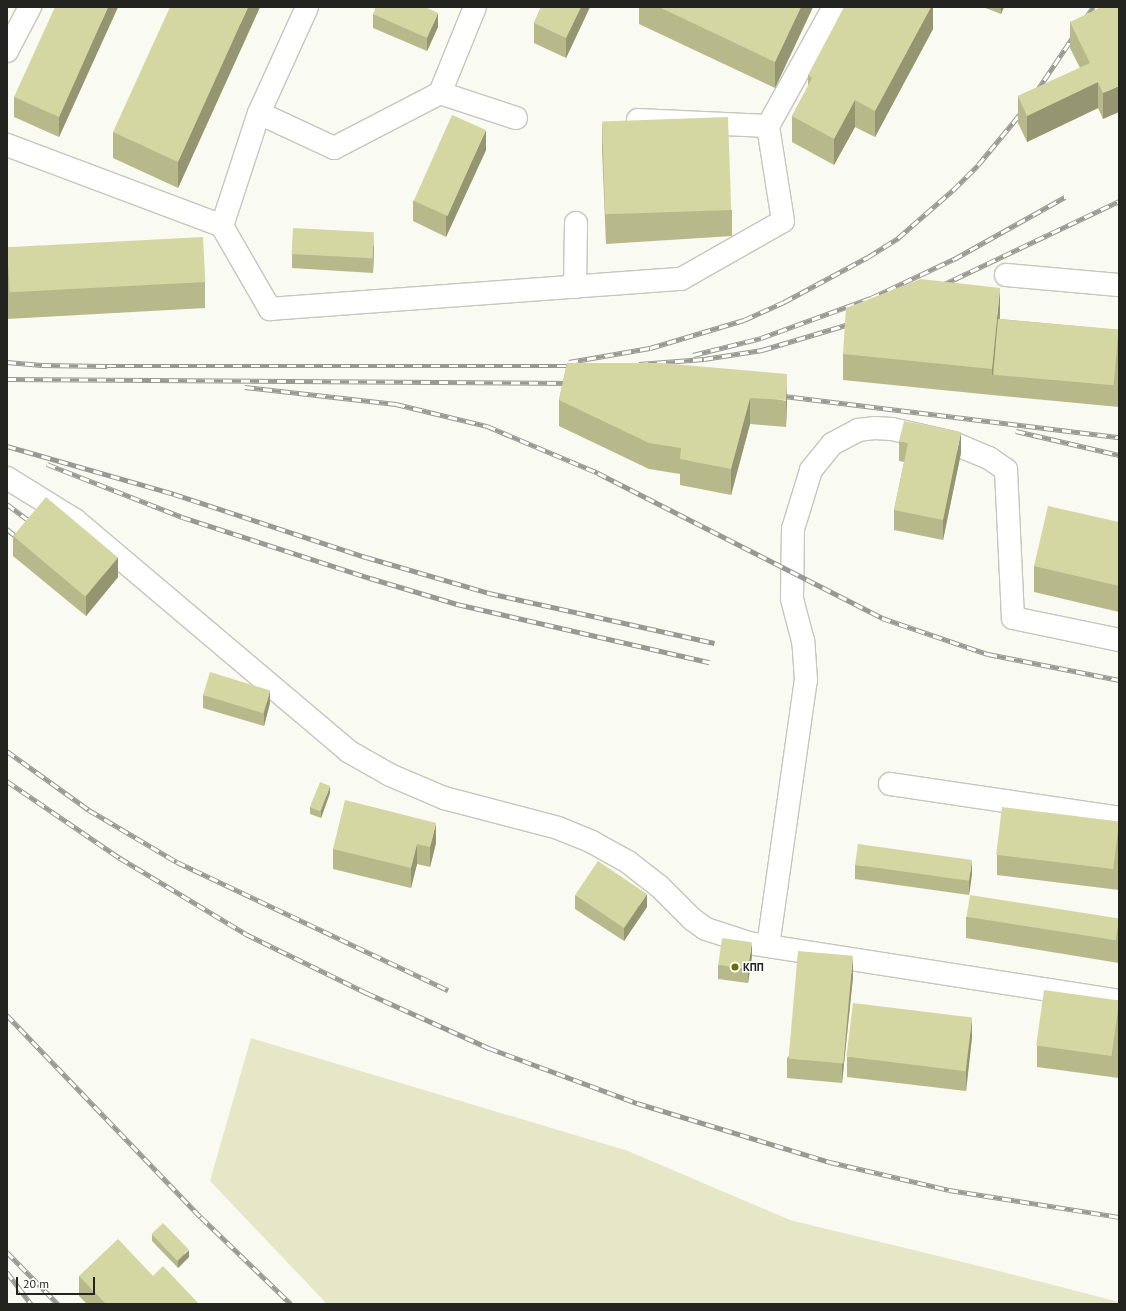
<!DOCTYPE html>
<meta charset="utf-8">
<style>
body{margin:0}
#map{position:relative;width:1126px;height:1311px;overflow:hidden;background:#f9faf1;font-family:"PT Sans",sans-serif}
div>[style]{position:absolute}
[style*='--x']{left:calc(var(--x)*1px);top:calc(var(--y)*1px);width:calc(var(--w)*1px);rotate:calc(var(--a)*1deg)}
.green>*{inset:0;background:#e5e7c6}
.roads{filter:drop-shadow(1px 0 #c6c6be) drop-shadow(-1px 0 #c6c6be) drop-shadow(0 1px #c6c6be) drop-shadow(0 -1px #c6c6be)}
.minor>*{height:22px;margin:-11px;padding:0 11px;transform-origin:11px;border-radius:11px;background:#fff}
.rail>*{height:4.5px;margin-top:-2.25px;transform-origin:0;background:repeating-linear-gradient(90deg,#fffffe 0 9px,#989992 0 18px);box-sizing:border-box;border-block:1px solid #989992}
.wall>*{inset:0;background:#b7b98b}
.shaded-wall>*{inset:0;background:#959671}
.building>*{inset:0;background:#d5d7a2;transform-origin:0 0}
.dots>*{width:11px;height:11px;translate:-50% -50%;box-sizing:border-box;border:2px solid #fffffe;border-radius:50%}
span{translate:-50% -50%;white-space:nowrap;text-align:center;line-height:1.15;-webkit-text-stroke:3px #fffffe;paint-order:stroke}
.poi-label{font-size:11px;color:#232320;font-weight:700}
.left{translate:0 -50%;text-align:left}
.frame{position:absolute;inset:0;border:8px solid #232320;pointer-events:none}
.scale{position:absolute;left:16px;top:1277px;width:79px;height:18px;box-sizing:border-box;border:2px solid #232320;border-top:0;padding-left:5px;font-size:12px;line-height:14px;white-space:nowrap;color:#232320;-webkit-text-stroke:3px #fffffe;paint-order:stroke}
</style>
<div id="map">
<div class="green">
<i style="clip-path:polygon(251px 1038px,628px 1151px,790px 1220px,979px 1266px,1119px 1302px,1119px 1304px,327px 1304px,210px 1181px)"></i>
</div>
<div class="roads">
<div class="minor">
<i style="--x:475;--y:7;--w:93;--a:112.1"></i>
<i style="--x:440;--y:93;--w:80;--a:18.2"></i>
<i style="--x:7;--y:51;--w:50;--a:-62.4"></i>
<i style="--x:259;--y:113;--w:83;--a:25"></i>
<i style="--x:334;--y:148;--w:119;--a:-27.4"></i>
<i style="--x:638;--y:120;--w:130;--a:2.6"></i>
<i style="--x:7;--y:145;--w:230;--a:20.6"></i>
<i style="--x:222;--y:226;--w:96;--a:60"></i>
<i style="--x:270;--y:309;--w:412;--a:-4.2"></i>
<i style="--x:681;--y:279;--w:117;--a:-29.6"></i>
<i style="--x:783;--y:221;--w:96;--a:-99"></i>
<i style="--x:768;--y:126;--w:136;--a:-61"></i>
<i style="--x:222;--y:226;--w:119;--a:-71.9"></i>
<i style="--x:259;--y:113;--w:116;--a:-65.6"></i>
<i style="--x:1006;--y:275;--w:113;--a:5.1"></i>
<i style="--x:575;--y:287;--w:64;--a:-89.1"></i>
<i style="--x:7;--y:478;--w:80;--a:31.7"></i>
<i style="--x:75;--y:520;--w:358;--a:40.2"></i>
<i style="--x:348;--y:751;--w:48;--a:29.7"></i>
<i style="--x:390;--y:775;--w:59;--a:23.1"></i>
<i style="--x:444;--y:798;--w:118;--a:14.7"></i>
<i style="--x:558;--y:828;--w:37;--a:22"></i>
<i style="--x:592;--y:842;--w:41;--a:29.1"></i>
<i style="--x:628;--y:862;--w:39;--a:38"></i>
<i style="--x:659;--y:886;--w:47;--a:45"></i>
<i style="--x:692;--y:919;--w:17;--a:36"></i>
<i style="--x:706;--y:929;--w:45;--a:18"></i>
<i style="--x:749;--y:943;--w:375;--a:8.9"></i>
<i style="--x:890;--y:784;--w:232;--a:8.4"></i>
<i style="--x:768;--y:946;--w:269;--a:-81.9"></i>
<i style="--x:806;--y:680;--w:39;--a:-94"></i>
<i style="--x:803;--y:641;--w:43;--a:-104.7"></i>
<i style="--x:792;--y:599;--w:70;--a:-89.2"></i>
<i style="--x:793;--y:529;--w:62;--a:-73"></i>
<i style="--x:811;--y:470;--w:33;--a:-51"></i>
<i style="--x:832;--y:444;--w:30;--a:-28"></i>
<i style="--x:858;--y:430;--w:16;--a:-7"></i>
<i style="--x:874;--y:428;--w:18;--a:3"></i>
<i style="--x:892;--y:429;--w:63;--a:12.9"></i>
<i style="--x:953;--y:443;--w:39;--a:23"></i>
<i style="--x:989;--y:458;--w:21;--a:35"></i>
<i style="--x:1006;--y:470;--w:148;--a:87.3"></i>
<i style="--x:1013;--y:618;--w:108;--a:11.7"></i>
</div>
</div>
<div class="rail">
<i style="--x:1034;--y:95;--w:106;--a:-56.2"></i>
<i style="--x:938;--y:287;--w:200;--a:-25.4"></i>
<i style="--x:693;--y:355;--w:70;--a:-14"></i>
<i style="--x:761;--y:338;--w:117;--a:-20"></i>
<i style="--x:871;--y:298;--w:92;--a:-25.2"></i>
<i style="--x:954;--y:259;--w:127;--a:-29.2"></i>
<i style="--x:7;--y:362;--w:35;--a:5"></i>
<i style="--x:42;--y:365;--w:65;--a:0.9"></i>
<i style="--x:107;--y:366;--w:470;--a:0"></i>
<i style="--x:569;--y:362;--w:82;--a:-9.8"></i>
<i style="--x:650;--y:348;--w:98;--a:-16.6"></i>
<i style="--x:744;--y:320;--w:44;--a:-24.2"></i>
<i style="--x:784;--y:302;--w:95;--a:-28.2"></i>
<i style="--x:868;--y:257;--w:36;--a:-32"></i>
<i style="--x:898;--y:238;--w:73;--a:-41.1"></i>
<i style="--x:953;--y:190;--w:35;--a:-45"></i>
<i style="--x:978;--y:165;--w:74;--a:-50.5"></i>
<i style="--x:639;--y:364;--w:65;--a:-4.4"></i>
<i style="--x:704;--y:359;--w:59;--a:-8.8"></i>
<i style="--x:762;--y:350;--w:98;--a:-16.6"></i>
<i style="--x:7;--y:379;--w:567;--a:0.4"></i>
<i style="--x:245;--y:387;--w:152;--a:6.4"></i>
<i style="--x:396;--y:404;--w:94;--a:13.6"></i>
<i style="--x:487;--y:426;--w:121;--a:22.9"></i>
<i style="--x:598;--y:473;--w:319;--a:27"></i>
<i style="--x:882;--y:618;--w:112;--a:18.8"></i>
<i style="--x:988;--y:654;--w:134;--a:11.2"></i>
<i style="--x:776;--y:395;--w:346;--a:7"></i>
<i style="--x:1016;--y:431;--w:106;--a:13.1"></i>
<i style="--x:7;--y:446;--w:174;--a:16"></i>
<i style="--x:174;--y:494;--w:202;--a:18.2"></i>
<i style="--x:366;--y:557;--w:128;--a:16.3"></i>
<i style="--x:489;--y:593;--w:231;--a:12.5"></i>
<i style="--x:47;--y:464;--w:145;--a:21.4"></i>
<i style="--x:182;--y:517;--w:198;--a:18"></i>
<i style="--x:370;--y:578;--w:91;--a:16.6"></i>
<i style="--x:457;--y:604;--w:259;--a:13"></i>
<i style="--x:7;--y:504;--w:36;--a:37"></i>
<i style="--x:7;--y:529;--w:21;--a:39"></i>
<i style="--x:7;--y:751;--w:101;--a:35.7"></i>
<i style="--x:89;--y:810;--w:102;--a:30.6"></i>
<i style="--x:177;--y:862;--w:300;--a:25.3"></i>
<i style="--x:7;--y:781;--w:137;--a:34.3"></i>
<i style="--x:120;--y:858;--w:147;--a:31.1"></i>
<i style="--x:246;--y:934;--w:135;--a:26"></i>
<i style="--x:367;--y:993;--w:134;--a:24.3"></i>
<i style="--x:489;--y:1048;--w:158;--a:20.4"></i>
<i style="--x:637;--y:1103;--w:202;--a:17"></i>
<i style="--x:830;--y:1162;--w:122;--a:13.2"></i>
<i style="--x:949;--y:1190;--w:172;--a:9"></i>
<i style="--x:7;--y:1015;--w:280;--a:46.2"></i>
<i style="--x:201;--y:1217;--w:125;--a:44"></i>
<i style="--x:7;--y:1252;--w:73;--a:45.6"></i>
<i style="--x:7;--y:1272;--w:40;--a:53"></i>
</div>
<div class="wall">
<i style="clip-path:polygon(118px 7px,59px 137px,14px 117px,14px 97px)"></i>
<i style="clip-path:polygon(260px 7px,178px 188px,113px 158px,113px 132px)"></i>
<i style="clip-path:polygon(541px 7px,590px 7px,566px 58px,534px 43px,534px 23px)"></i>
<i style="clip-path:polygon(639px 7px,813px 7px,775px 88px,639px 24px)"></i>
<i style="clip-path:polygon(933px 7px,933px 29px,875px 137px,855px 127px,834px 165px,792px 142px,792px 116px,808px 87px,808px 75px)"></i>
<i style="clip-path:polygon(983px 7px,1004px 7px,1001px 14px)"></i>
<i style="clip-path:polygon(1119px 7px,1103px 119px,1098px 108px,1027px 142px,1018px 123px,1018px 96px,1080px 68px,1070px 48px,1070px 22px)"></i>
<i style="clip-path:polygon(373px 14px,438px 27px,427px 51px,373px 28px)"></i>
<i style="clip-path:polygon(602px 124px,732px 210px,732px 236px,606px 244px,602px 150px)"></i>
<i style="clip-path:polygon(486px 150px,446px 237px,413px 221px,413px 201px)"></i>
<i style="clip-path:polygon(374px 246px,373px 273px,292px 268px,292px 254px)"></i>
<i style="clip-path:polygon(7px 247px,205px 282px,205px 308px,7px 319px)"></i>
<i style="clip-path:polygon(1000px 314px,1000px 319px,1119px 330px,1119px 407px,992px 395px,843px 380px,843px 354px)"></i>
<i style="clip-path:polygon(567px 363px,787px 401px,786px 427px,750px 424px,731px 495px,680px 485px,680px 474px,649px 469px,559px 426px,559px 400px)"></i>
<i style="clip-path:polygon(899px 441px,961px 453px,943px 540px,894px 530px,894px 510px,904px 462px,899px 461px)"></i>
<i style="clip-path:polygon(1119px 522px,1119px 612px,1034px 592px,1034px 566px)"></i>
<i style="clip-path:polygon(13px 536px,118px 577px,86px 616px,13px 556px)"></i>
<i style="clip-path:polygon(203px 695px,270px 703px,264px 726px,203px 708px)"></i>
<i style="clip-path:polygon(330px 793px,321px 818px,310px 814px,310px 807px)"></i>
<i style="clip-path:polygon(1119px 822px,1119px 890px,997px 875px,997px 855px)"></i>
<i style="clip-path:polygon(436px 843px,430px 867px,417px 864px,411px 888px,333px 869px,333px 849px)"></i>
<i style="clip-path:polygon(855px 865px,972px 874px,969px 895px,855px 879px)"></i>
<i style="clip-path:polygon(575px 895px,647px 907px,624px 941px,575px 909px)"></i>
<i style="clip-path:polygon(966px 917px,1119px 919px,1119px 963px,966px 938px)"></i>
<i style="clip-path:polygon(752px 956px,748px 983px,718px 979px,718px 965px)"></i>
<i style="clip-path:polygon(853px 977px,842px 1083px,787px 1078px,787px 1058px)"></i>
<i style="clip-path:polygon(1119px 1000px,1119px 1078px,1037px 1067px,1037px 1046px)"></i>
<i style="clip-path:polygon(972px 1037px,966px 1091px,847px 1077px,847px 1057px)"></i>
<i style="clip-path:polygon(152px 1234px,189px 1257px,178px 1268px,152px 1241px)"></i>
<i style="clip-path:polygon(79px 1276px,153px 1276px,199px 1304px,87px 1304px,79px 1296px)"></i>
</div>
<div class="shaded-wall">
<i style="clip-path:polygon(108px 7px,118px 7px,59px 137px,59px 117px)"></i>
<i style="clip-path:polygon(248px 7px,260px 7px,178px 188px,178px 162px)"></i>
<i style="clip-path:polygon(581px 7px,590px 7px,566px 58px,566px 38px)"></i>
<i style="clip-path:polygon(801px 7px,813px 7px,775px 88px,775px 62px)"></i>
<i style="clip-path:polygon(931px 7px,933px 7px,933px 29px,875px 137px,875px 111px)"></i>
<i style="clip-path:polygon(1001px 7px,1004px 7px,1001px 14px)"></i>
<i style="clip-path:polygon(438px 13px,438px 27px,427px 51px,427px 38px)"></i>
<i style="clip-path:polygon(1098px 82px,1098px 108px,1027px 142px,1027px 116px)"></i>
<i style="clip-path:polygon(1119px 86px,1119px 112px,1103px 119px,1103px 93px)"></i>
<i style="clip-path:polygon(855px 100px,855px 127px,834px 165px,834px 139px)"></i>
<i style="clip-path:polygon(486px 130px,486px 150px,446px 237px,446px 217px)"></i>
<i style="clip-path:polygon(374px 232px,374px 246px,373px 273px,373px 259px)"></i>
<i style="clip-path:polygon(1000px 288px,1000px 314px,994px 375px,992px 375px,992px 369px)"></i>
<i style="clip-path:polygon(787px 374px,787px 401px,786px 427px,786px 400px)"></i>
<i style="clip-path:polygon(750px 398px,750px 424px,731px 495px,731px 469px)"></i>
<i style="clip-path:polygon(961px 432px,961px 453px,943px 540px,943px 520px)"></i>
<i style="clip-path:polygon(118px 557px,118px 577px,86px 616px,86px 596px)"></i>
<i style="clip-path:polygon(270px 690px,270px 703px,264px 726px,264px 713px)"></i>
<i style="clip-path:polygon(330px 786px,330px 793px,321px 818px,321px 811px)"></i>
<i style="clip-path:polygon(436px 823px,436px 843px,430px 867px,430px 847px)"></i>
<i style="clip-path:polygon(417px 844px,417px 864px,411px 888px,411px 868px)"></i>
<i style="clip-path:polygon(972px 860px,972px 874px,969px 895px,969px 881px)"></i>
<i style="clip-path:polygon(647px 894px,647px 907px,624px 941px,624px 928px)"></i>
<i style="clip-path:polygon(752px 942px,752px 956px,748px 983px,748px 969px)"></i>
<i style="clip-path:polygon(853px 956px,853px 977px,842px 1083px,842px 1063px)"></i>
<i style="clip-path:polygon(972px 1017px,972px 1037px,966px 1091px,966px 1070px)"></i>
<i style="clip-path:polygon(189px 1250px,189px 1257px,178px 1268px,178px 1261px)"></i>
</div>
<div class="building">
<i style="clip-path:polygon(55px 7px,108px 7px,59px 117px,14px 97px)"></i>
<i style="clip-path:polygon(170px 7px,248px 7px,178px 162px,113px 132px)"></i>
<i style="clip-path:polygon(376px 7px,425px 7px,438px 13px,427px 38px,373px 14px)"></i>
<i style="clip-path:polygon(541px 7px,581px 7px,566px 38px,534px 23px)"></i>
<i style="clip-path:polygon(659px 7px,801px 7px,775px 62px)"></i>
<i style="clip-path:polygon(844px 7px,931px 7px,875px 111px,855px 100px,834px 139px,792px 116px,812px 78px,808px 75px)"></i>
<i style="clip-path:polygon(1101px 7px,1119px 7px,1119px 86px,1103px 93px,1098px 82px,1027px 116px,1018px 96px,1090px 63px,1070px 22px)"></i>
<i style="left:452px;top:115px;width:37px;height:94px;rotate:24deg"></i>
<i style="left:728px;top:117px;width:93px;height:126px;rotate:88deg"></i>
<i style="left:293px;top:228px;width:81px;height:26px;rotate:3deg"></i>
<i style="left:203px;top:237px;width:45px;height:196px;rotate:87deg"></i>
<i style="clip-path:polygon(921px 279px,1000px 288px,992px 369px,843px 354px,846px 308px)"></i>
<i style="left:998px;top:319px;width:121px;height:56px;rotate:5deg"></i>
<i style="clip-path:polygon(567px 363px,661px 363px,787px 374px,786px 400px,750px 398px,731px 469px,680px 459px,681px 448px,649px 443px,559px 400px)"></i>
<i style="clip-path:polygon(904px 421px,961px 432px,943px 520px,894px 510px,908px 443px,899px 441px)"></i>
<i style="left:46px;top:497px;width:94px;height:51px;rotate:40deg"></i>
<i style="clip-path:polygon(1048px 506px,1119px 522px,1119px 586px,1034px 566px)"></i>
<i style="left:210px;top:672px;width:63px;height:24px;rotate:17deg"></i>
<i style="left:320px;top:782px;width:11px;height:27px;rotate:22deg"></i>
<i style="clip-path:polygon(345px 800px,436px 823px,430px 847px,417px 844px,411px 868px,333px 849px)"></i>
<i style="left:1002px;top:807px;width:118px;height:48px;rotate:7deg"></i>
<i style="left:858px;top:844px;width:115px;height:21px;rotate:8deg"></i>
<i style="left:598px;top:861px;width:59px;height:41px;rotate:34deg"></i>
<i style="left:970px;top:895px;width:151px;height:22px;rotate:9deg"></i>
<i style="left:722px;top:938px;width:30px;height:27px;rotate:8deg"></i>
<i style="left:798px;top:951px;width:55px;height:108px;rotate:5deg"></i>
<i style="left:1044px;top:990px;width:76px;height:56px;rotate:8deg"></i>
<i style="left:853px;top:1003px;width:120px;height:54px;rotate:7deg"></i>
<i style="left:163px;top:1223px;width:37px;height:16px;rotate:46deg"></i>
<i style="clip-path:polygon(118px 1239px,153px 1276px,163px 1266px,199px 1304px,106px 1304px,79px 1276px)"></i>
</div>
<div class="dots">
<i style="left:735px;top:967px;background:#6b6b08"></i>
</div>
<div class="poi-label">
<span class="left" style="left:743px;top:967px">КПП</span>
</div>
<div class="frame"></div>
<div class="scale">20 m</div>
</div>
